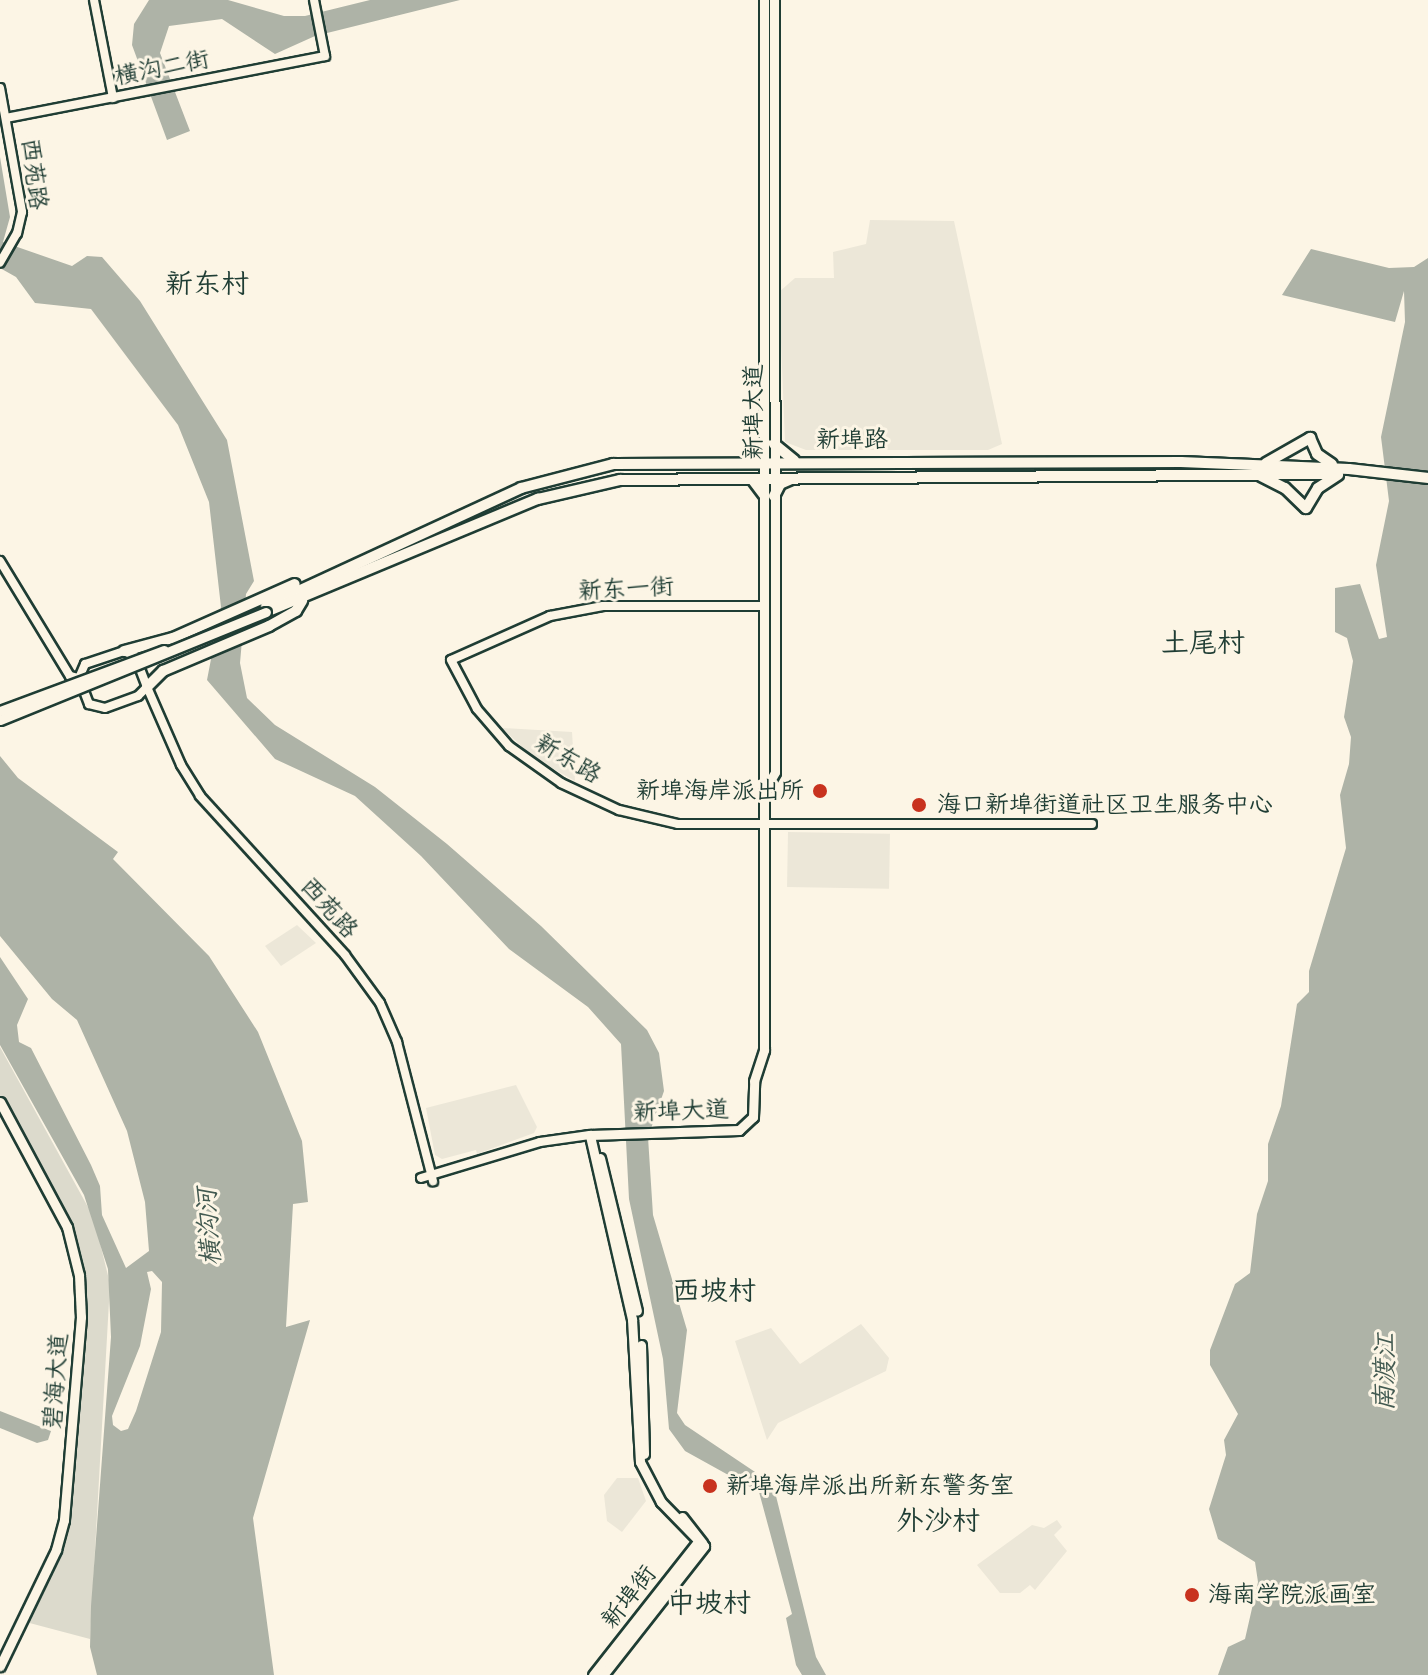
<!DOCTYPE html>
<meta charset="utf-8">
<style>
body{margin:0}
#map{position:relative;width:1428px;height:1675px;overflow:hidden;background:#fcf5e5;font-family:Sriracha,"LXGW WenKai TC",sans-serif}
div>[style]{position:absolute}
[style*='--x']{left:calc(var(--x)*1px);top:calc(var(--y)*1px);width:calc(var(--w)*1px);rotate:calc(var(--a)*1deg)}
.built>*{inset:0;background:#ece7d8;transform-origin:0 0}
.green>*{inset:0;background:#dcdacc}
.water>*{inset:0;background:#aeb3a7}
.roads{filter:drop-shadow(2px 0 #1f3d34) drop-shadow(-2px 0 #1f3d34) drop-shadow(0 2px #1f3d34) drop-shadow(0 -2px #1f3d34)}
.secondary>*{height:8px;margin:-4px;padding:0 4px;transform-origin:4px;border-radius:4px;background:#fcf5e5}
.primary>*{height:9px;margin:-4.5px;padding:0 4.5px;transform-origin:4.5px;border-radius:4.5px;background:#fcf5e5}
.highway>*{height:10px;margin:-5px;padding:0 5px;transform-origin:5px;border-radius:5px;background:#fcf5e5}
.bridges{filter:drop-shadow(2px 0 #1f3d34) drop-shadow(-2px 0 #1f3d34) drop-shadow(0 2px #1f3d34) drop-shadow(0 -2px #1f3d34)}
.primary-bridge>*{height:9px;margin:-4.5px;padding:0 4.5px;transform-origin:4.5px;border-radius:4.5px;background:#fcf5e5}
.dots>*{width:22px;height:22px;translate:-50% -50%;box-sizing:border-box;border:4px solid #fcf5e5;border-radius:50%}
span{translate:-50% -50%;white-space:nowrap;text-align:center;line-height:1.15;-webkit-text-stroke:6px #fcf5e5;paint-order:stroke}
.street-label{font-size:24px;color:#1f3d34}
.poi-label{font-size:24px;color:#1f3d34}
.right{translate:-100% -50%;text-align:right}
.left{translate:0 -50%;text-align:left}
.water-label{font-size:26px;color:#435a51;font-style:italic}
.quarter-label{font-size:28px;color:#1f3d34}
</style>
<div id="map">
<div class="built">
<i style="clip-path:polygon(870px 220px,954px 221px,1002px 444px,988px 450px,806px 450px,785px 442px,779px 292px,795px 278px,834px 278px,833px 252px,866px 244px)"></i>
<i style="clip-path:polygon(502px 728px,572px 732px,575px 781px,534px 758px)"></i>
<i style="left:788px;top:832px;width:102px;height:55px;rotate:1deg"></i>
<i style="clip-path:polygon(297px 925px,316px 943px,281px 966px,265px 946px)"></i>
<i style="clip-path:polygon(516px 1085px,537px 1127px,534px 1133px,477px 1154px,476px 1150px,442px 1159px,435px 1155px,426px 1108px)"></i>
<i style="clip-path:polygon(861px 1324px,889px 1358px,886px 1371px,778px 1423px,767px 1440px,735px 1341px,771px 1328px,800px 1364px)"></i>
<i style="clip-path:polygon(617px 1478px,638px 1478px,646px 1501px,622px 1532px,607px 1521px,604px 1495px)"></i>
<i style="clip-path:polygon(1057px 1520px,1062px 1527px,1054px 1535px,1067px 1551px,1035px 1590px,1030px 1585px,1020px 1593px,1000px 1593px,977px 1565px,1032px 1525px,1044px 1528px)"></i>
</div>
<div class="green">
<i style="clip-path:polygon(0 1047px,94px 1218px,110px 1284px,90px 1639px,22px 1621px,56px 1550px,69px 1490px,81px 1298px,65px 1222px,0 1102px)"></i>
</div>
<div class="water">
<i style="clip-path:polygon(149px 0,228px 0,284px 16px,305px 16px,370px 0,460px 0,315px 36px,275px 54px,222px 19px,169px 26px,160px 53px,190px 131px,167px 140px,132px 45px,134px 24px)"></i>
<i style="clip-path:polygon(0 157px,10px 217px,3px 242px,72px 266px,87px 256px,102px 257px,140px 301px,227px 440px,254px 581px,246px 594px,240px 663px,247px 698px,275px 725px,375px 787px,447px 844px,541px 926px,647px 1030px,659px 1053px,664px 1091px,648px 1137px,653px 1215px,687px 1330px,677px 1413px,685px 1425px,773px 1484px,816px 1657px,826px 1675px,802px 1675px,796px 1665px,786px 1618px,792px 1614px,759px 1492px,685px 1451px,669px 1429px,663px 1359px,629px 1199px,621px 1044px,588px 1007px,509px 949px,421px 856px,355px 796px,275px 759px,207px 680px,221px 607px,209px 502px,178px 425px,91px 309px,35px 303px,16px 277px,0 268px)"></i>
<i style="clip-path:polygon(1311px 249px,1389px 268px,1414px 267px,1428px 258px,1428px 1675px,1218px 1675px,1228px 1647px,1245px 1639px,1258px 1582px,1255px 1562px,1218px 1539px,1209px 1509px,1226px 1455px,1224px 1440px,1238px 1414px,1210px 1365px,1210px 1350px,1235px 1284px,1250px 1273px,1257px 1214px,1268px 1181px,1268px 1144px,1281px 1106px,1297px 1004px,1309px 992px,1309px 971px,1346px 848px,1340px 795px,1349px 764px,1351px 737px,1344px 717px,1353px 661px,1347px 638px,1335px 632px,1335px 588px,1360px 584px,1379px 639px,1387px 637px,1376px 565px,1389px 501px,1381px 437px,1405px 322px,1404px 291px,1395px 322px,1282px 295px)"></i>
<i style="clip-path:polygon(evenodd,0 756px,18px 778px,118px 852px,113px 859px,209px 956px,258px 1032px,302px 1141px,308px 1202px,293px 1204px,286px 1327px,310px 1320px,253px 1518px,274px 1675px,97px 1675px,90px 1647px,91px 1606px,111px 1337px,108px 1269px,84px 1195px,0 1045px,0 957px,28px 999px,17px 1025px,19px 1042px,31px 1048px,91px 1165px,100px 1186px,102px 1215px,126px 1268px,149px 1251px,145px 1202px,127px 1131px,77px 1020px,52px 999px,0 936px,0 756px,152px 1271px,162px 1282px,161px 1332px,136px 1411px,128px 1429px,121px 1431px,113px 1425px,112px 1416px,140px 1346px,151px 1289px,147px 1272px,152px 1271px)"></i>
<i style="clip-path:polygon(0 1411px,51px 1431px,48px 1440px,37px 1443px,0 1428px)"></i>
</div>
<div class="roads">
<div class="secondary">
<i style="--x:94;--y:0;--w:100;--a:79"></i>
<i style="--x:0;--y:88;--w:126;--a:79.9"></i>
<i style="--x:22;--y:212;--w:22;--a:103"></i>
<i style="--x:17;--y:233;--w:34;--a:120"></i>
<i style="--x:6;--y:118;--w:325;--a:-11"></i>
<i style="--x:325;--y:56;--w:57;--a:-101.1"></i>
<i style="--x:0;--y:561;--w:135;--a:58.7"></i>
<i style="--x:70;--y:676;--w:9;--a:13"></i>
<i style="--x:79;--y:678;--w:28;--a:69"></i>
<i style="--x:89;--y:704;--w:16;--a:14"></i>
<i style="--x:105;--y:708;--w:35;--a:-20"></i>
<i style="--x:138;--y:696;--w:13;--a:-45"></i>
<i style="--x:147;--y:687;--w:33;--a:-111"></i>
<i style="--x:135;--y:656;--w:12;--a:-156"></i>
<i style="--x:124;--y:651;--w:41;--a:161.6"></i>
<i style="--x:85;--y:664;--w:15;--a:113"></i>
<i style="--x:765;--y:606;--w:162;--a:180"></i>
<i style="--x:603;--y:606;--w:54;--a:169.3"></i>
<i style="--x:550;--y:616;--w:108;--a:156"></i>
<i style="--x:451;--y:660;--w:55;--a:62"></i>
<i style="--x:477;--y:709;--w:49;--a:49.1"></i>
<i style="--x:509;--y:746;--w:64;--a:35.4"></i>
<i style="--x:561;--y:783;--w:64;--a:25"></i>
<i style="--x:619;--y:810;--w:61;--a:13.3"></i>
<i style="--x:678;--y:824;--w:414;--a:0"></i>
<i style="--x:147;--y:687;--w:85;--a:66.4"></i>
<i style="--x:181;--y:765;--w:36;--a:58"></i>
<i style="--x:200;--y:796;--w:215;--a:47.6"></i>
<i style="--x:345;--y:955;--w:59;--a:53.9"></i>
<i style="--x:380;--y:1003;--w:43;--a:66.4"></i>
<i style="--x:397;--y:1042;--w:144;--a:75.5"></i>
<i style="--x:421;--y:1178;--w:124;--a:-16.8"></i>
<i style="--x:540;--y:1142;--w:50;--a:-8"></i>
</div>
<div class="primary">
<i style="--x:767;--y:786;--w:16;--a:-60"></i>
<i style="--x:775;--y:772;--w:20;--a:-90"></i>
<i style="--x:775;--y:752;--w:752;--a:-90.08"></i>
<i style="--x:0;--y:1102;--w:142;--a:61.8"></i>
<i style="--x:67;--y:1227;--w:49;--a:76"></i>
<i style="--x:79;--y:1275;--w:42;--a:87.3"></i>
<i style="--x:81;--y:1317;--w:204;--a:94.8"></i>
<i style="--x:64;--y:1520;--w:31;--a:105"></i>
<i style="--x:56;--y:1550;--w:129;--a:115.8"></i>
<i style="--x:600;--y:1158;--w:157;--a:76.4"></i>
<i style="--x:641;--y:1345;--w:109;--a:88.4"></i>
<i style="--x:682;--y:1517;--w:33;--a:52"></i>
<i style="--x:704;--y:1546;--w:62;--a:-134.3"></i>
<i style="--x:661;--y:1502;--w:45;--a:-117.7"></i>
<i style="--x:640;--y:1462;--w:143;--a:-93.2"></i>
<i style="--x:632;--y:1319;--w:189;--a:-102.9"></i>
<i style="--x:590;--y:1135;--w:149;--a:-1.9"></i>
<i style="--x:739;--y:1130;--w:19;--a:-43"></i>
<i style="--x:753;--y:1117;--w:36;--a:-88"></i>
<i style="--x:754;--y:1081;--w:33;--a:-72"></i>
<i style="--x:764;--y:1050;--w:1050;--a:-90"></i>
<i style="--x:593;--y:1675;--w:168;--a:-51.8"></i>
<i style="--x:603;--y:1675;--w:164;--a:-51.9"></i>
</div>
<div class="highway">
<i style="--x:774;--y:444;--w:26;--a:39"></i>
<i style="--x:747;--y:460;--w:25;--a:-43"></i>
<i style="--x:1266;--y:463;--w:51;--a:-29.6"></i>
<i style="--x:1310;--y:438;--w:17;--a:66"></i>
<i style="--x:1317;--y:454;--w:18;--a:34"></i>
<i style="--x:1261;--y:476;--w:27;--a:27"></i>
<i style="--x:1285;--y:488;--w:29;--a:44"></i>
<i style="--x:1306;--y:508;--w:23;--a:-59"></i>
<i style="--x:1318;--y:488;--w:24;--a:-33"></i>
<i style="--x:752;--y:479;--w:21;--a:53"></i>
<i style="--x:774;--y:496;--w:13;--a:-63"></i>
<i style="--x:780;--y:484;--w:12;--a:-24"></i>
<i style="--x:266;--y:606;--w:281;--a:-24.8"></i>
<i style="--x:521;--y:488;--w:95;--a:-14.6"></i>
<i style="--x:613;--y:464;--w:568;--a:-0.2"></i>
<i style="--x:1181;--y:462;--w:168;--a:2.4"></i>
<i style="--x:1349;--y:469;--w:80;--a:6.5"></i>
<i style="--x:266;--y:612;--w:295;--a:-22.6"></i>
<i style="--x:538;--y:499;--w:84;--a:-13"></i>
<i style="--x:620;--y:480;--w:710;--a:-0.48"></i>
<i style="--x:124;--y:651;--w:51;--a:-14.9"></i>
<i style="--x:173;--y:638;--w:133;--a:-23.9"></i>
<i style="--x:147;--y:687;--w:23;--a:-45"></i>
<i style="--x:163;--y:671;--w:115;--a:-23"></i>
<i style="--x:269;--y:626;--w:31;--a:-29"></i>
<i style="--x:296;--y:611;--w:12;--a:-59"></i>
</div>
</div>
<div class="bridges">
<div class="primary-bridge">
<i style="--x:0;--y:711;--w:175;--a:-20.4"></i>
<i style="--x:0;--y:720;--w:287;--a:-22.1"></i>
</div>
</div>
<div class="dots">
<i style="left:820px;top:791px;background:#c8321e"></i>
<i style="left:919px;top:805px;background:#c8321e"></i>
<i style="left:710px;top:1486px;background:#c8321e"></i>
<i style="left:1192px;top:1595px;background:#c8321e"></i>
</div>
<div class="street-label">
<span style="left:162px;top:68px;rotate:-11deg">横沟二街</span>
<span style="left:34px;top:174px;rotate:83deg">西苑路</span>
<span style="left:754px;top:412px;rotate:-90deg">新埠大道</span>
<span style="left:852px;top:440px">新埠路</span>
<span style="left:626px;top:589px;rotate:-3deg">新东一街</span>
<span style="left:568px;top:759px;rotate:31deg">新东路</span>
<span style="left:329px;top:908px;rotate:48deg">西苑路</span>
<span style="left:681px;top:1111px;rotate:-2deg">新埠大道</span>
<span style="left:56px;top:1381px;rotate:-86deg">碧海大道</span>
<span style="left:629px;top:1597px;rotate:-52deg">新埠街</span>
</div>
<div class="poi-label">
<span class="right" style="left:804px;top:791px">新埠海岸派出所</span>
<span class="left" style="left:937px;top:805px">海口新埠街道社区卫生服务中心</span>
<span class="left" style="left:726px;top:1486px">新埠海岸派出所新东警务室</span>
<span class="left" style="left:1208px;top:1595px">海南学院派画室</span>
</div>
<div class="water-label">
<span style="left:209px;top:1227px;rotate:-94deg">横沟河</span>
<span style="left:1385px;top:1372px;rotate:-89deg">南渡江</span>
</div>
<div class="quarter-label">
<span style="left:207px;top:284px">新东村</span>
<span style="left:1203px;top:643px">土尾村</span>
<span style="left:714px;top:1291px">西坡村</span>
<span style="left:938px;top:1521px">外沙村</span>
<span style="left:709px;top:1603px">中坡村</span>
</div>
</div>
